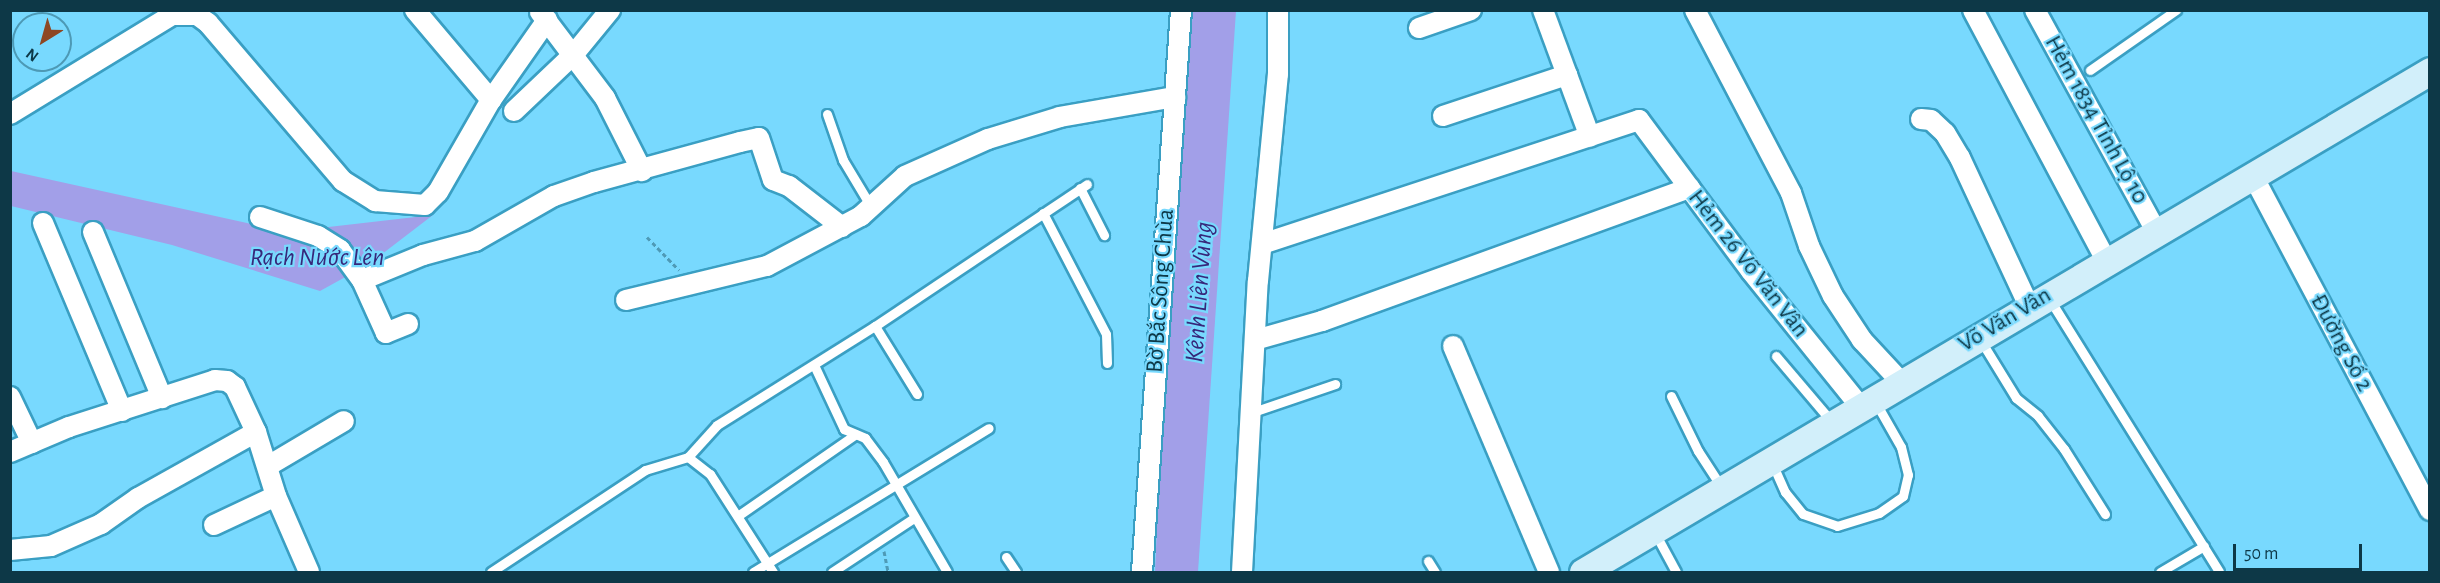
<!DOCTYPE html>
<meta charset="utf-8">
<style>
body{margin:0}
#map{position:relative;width:2440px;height:583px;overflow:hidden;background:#78d9fe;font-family:"Alegreya Sans",sans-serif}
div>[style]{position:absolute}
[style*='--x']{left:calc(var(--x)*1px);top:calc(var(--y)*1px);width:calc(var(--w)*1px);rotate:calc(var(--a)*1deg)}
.water>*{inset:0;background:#a29fe8}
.path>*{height:3px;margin-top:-1.5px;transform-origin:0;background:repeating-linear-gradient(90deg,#4e9ab6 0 4.5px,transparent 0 7.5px)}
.roads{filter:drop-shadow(2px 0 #3a9fc3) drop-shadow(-2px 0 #3a9fc3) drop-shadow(0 2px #3a9fc3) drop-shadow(0 -2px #3a9fc3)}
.lane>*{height:9px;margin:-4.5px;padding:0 4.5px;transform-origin:4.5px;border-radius:4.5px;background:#fff}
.street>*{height:20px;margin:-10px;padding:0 10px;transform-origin:10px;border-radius:10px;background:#fff}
.secondary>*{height:27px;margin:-13.5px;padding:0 13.5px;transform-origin:13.5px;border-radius:13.5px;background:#d2effa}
span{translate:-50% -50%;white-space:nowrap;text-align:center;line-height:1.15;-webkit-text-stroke:4.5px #78d9fe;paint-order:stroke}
.street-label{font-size:24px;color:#0d3847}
.water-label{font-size:26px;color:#37277a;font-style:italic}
.frame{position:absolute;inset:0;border:12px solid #0d3847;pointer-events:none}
.north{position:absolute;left:12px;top:12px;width:60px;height:60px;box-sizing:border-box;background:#78d9fe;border:2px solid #4d99b5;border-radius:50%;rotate:217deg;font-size:16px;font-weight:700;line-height:24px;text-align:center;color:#0d3847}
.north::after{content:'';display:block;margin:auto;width:21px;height:27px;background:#8e4723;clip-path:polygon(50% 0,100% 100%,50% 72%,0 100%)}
.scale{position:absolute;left:2233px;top:544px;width:129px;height:27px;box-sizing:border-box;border:3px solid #0d3847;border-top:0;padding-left:8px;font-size:18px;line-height:21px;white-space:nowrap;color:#0d3847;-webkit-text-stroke:4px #78d9fe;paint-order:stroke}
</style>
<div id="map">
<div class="water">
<i style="clip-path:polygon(1193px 11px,1236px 11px,1198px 572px,1155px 572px,1165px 349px)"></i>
<i style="clip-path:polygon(11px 171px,260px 226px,311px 229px,433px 215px,369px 264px,320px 291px,172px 245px,11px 206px)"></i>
</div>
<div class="path">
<i style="--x:647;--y:237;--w:46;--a:45.9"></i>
<i style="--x:884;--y:551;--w:21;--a:79"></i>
</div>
<div class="roads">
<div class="lane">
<i style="--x:2090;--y:70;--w:105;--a:-34.9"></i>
<i style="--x:827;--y:114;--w:49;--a:70.8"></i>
<i style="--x:843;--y:160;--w:52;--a:59"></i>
<i style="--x:1080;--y:188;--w:53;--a:62.9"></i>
<i style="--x:1043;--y:213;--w:136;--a:62.5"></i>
<i style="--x:1106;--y:334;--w:29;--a:88"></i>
<i style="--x:2050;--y:300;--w:320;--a:58.1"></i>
<i style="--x:875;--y:326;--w:80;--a:58.3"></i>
<i style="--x:1981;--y:341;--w:67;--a:58.4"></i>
<i style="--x:2016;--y:398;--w:28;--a:39"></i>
<i style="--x:2038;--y:416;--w:42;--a:51.8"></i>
<i style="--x:2064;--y:449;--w:77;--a:57.8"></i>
<i style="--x:1776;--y:356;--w:87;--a:49.7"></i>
<i style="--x:814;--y:365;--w:71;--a:64.9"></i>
<i style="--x:844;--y:429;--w:23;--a:23"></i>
<i style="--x:865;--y:438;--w:30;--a:53"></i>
<i style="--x:883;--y:462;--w:127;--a:59.8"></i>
<i style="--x:1671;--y:396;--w:61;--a:63.9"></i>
<i style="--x:1698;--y:451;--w:44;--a:57"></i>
<i style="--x:1250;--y:413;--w:90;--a:-18.8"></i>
<i style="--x:688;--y:457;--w:28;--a:38"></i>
<i style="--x:710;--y:474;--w:117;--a:57.3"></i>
<i style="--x:1772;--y:463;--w:32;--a:66"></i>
<i style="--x:1785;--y:492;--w:28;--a:51"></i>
<i style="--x:1803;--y:514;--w:36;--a:19"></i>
<i style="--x:1837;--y:526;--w:44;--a:-17.2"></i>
<i style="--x:1879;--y:513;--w:29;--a:-35"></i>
<i style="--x:1903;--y:496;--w:22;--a:-77"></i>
<i style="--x:1908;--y:475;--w:29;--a:-104"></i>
<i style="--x:1901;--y:447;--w:51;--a:-119.6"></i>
<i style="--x:739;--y:515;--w:142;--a:-34.7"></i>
<i style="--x:1655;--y:533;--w:44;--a:61.7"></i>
<i style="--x:1006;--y:557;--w:18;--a:56"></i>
<i style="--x:1428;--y:561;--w:13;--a:58"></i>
<i style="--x:491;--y:572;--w:185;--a:-33.5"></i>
<i style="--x:645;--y:470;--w:45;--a:-16.8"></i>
<i style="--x:688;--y:457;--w:43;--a:-47.8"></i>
<i style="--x:717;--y:425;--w:186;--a:-32.1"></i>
<i style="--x:875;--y:326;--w:255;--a:-33.8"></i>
<i style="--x:753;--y:572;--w:276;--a:-31.4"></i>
<i style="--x:832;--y:572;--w:98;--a:-33.4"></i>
<i style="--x:2160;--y:572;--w:51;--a:-30.6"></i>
</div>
<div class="street">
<i style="--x:415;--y:10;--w:118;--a:49.8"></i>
<i style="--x:1543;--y:10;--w:135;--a:69.7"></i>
<i style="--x:1695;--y:10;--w:207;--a:62.3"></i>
<i style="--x:1791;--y:193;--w:56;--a:71.2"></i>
<i style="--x:1809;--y:246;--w:55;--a:64.4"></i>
<i style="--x:1833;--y:296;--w:53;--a:56.6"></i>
<i style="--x:1862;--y:340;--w:57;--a:47.1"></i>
<i style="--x:1973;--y:10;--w:283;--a:62"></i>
<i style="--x:2035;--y:10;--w:252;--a:61.3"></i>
<i style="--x:540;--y:12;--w:108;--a:52.9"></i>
<i style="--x:605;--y:98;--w:82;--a:63.1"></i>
<i style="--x:1419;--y:28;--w:55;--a:-19.1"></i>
<i style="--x:514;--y:111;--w:83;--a:-43.5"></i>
<i style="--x:574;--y:54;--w:57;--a:-50.7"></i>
<i style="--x:10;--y:114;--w:190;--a:-31.4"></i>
<i style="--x:172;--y:15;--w:25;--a:0"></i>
<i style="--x:197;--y:15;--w:14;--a:36"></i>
<i style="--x:208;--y:23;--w:208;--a:49.5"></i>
<i style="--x:343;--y:181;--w:38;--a:32"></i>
<i style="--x:375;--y:201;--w:50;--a:4.6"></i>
<i style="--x:425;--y:205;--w:18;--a:-45"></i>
<i style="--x:438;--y:192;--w:106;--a:-60.1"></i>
<i style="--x:491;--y:100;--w:98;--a:-55"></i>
<i style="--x:1443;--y:116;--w:131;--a:-18.3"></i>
<i style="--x:1921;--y:119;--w:10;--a:6"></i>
<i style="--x:1931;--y:120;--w:19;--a:43"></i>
<i style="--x:1945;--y:133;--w:29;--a:59"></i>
<i style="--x:1960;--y:158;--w:163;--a:65"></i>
<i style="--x:2253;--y:176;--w:378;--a:62.1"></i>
<i style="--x:260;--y:217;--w:61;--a:18.1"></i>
<i style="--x:318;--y:236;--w:26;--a:32"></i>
<i style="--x:340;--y:250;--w:37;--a:54"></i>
<i style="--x:43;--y:223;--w:204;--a:67.2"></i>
<i style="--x:93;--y:232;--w:180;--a:67.4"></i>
<i style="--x:1262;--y:244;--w:397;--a:-18.2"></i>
<i style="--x:1639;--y:120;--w:188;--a:53.4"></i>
<i style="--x:1751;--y:271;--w:174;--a:51.1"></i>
<i style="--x:626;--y:300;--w:145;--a:-13.6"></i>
<i style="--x:767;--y:266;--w:106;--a:-28"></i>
<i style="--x:861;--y:216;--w:59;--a:-42.3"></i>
<i style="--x:905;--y:176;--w:91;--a:-24"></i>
<i style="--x:988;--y:139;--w:75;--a:-17"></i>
<i style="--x:1060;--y:117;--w:117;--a:-9.9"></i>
<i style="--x:408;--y:324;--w:24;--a:158"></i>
<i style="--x:386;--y:333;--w:58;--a:-114.4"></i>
<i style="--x:362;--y:280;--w:66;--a:-22.3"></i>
<i style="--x:423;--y:255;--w:54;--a:-15.1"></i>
<i style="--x:475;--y:241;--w:91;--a:-29.7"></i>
<i style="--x:554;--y:196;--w:42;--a:-19.3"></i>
<i style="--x:594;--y:182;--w:151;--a:-15.3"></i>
<i style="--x:740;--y:142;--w:19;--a:-12"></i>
<i style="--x:759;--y:138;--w:44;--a:71.6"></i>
<i style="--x:773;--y:180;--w:17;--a:21"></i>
<i style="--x:789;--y:186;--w:67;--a:37.7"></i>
<i style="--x:1255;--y:340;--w:70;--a:-15.8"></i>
<i style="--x:1322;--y:321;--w:391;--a:-19.9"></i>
<i style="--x:1453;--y:346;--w:246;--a:67"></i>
<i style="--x:10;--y:397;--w:51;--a:64.4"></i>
<i style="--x:10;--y:452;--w:64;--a:-23"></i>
<i style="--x:69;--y:427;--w:153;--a:-17.8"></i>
<i style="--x:215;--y:380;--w:12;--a:5"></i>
<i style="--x:227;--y:381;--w:10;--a:37"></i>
<i style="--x:235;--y:387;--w:50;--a:65"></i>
<i style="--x:256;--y:432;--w:67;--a:72.6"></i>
<i style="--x:276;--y:496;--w:83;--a:66.5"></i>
<i style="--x:268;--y:466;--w:88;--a:-30.6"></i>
<i style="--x:214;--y:525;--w:68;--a:-25.1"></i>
<i style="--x:10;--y:550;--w:41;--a:-5.6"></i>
<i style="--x:51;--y:546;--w:55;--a:-23.7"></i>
<i style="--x:101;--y:524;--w:45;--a:-35.1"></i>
<i style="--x:138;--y:498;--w:135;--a:-29.2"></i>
<i style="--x:1142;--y:572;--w:563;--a:-86.03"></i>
<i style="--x:1242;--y:572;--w:291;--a:-86.9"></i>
<i style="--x:1258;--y:281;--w:208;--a:-84.5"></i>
<i style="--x:1278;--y:74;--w:64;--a:-90"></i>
</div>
<div class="secondary">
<i style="--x:1583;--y:572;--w:984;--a:-30.6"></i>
</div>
</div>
<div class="street-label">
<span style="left:2096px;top:120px;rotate:61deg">Hẻm 1834 Tỉnh Lộ 10</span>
<span style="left:1748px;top:264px;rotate:52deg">Hẻm 26 Võ Văn Vân</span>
<span style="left:1161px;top:291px;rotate:-86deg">Bờ Bắc Sông Chùa</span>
<span style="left:2005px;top:320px;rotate:-31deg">Võ Văn Vân</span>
<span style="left:2341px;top:343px;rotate:62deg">Đường Số 2</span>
</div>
<div class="water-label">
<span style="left:317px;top:258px">Rạch Nước Lên</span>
<span style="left:1200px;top:292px;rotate:-86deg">Kênh Liên Vùng</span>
</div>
<div class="frame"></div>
<div class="north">N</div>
<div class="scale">50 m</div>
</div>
